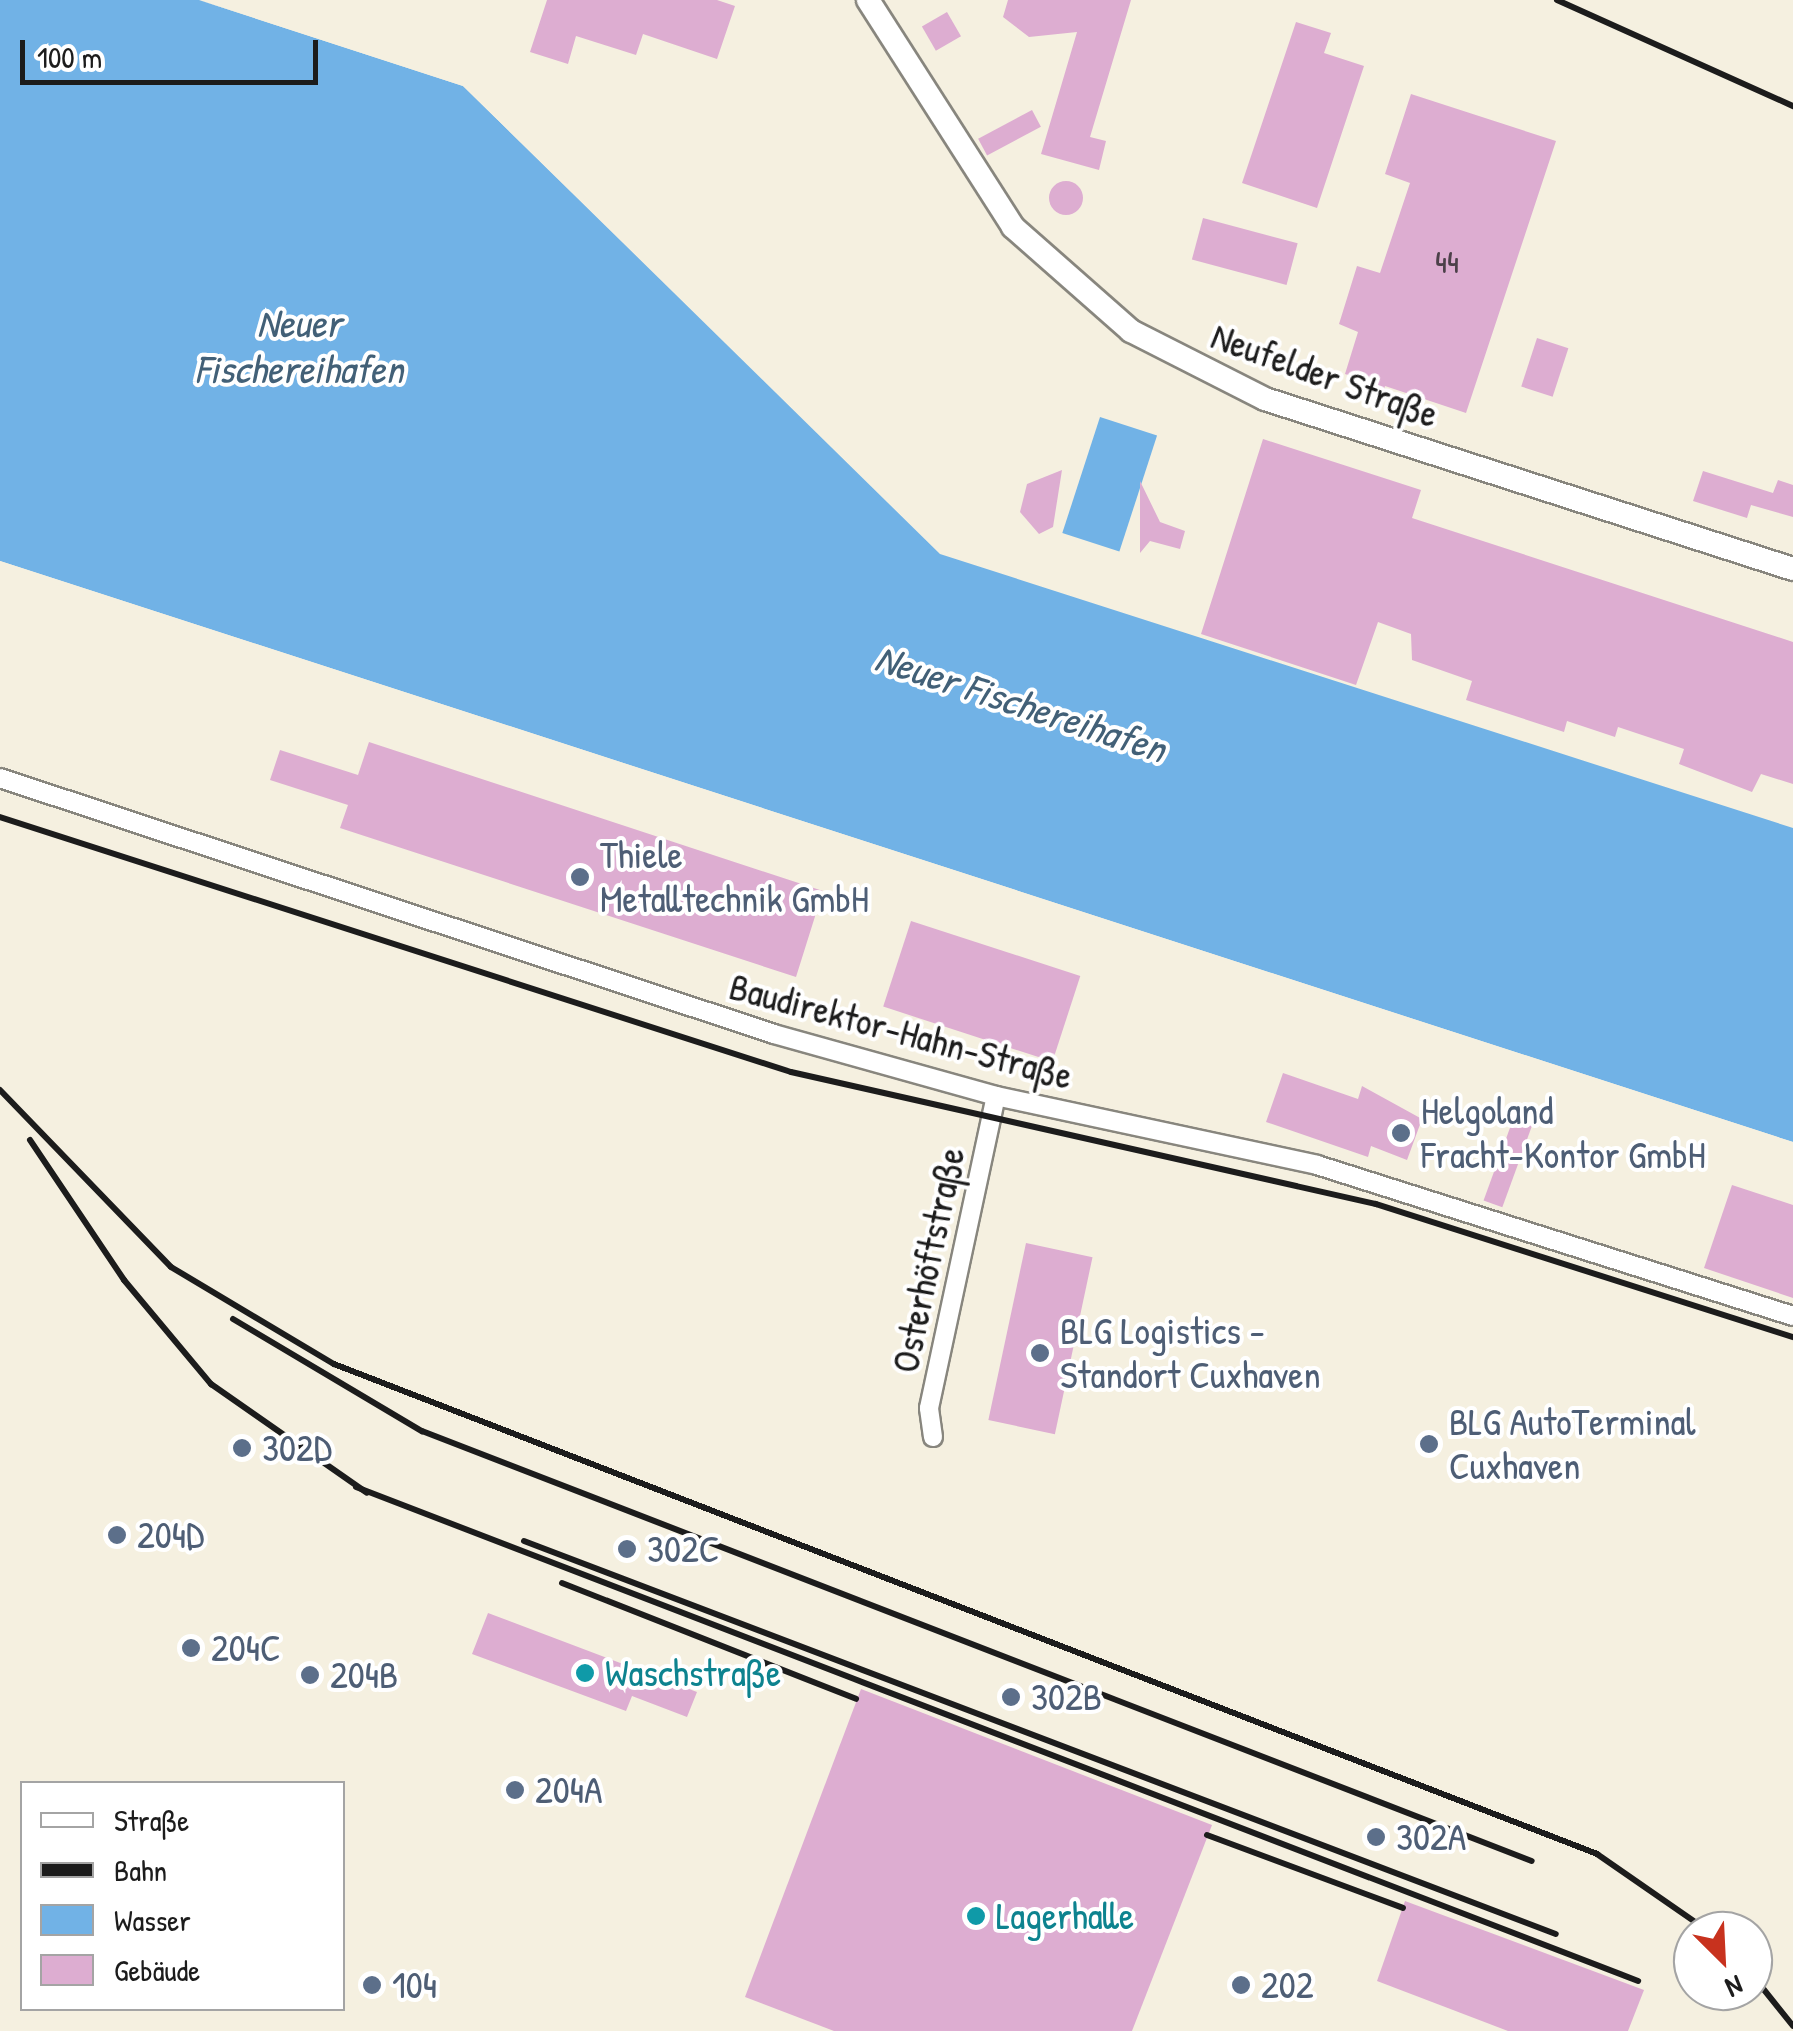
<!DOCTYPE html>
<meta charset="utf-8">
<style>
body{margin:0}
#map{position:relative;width:1793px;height:2031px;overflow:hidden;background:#f5f0e0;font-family:"Patrick Hand",sans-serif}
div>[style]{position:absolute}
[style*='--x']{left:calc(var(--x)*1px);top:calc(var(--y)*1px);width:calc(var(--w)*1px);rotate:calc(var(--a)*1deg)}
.water>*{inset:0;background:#71b2e6;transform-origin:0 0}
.pier>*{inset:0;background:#f5f0e0}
.building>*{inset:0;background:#ddadd1;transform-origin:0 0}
.round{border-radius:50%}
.roads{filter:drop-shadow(2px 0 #88867e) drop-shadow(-2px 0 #88867e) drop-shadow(0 2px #88867e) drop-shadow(0 -2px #88867e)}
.minor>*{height:18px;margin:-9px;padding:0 9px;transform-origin:9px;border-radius:9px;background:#fff}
.tertiary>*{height:22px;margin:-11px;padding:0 11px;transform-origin:11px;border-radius:11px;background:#fff}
.rail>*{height:6px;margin:-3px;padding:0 3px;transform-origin:3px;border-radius:3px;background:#1c1c1c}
.dots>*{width:28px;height:28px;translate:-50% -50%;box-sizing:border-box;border:5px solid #fff;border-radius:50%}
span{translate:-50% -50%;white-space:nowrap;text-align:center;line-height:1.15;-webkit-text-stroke:8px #fff;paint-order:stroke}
.number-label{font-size:32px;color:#4c4049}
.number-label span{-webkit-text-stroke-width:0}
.street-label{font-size:38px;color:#1c1c1c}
.service-label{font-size:38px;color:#4e5e75}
.left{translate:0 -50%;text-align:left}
.culture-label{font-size:38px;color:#0d838f}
.water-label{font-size:40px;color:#426077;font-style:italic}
.legend{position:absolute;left:20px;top:1781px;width:325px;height:230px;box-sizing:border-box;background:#fff;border:2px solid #a4a4a4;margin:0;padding:12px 18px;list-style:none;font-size:30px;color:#1c1c1c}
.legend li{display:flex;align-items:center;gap:20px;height:50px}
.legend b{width:50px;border:2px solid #a4a4a4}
.north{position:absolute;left:1673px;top:1911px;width:100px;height:100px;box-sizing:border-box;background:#fff;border:2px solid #a4a4a4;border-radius:50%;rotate:156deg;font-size:28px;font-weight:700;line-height:40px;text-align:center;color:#1c1c1c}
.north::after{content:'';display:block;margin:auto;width:35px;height:45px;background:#c8321e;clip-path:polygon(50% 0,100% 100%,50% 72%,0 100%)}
.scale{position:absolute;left:20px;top:40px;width:298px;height:45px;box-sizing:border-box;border:5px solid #1c1c1c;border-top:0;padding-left:12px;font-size:30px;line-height:35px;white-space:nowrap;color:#1c1c1c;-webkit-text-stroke:8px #fff;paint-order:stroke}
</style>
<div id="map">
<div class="water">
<i style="clip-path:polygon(0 0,199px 0,463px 86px,940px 554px,1793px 828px,1793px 1142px,0 561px)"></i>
<i style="left:1100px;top:417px;width:60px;height:122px;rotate:18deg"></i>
</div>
<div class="pier">
<i style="clip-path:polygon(199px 0,466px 82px,925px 537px,463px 86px)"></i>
<i style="clip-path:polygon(0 561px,1793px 1142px,1793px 1147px,0 567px)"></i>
</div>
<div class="building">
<i style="clip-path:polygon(547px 0,717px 0,735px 6px,717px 59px,643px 34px,636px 55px,576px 36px,568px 64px,530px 52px)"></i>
<i style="clip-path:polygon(1008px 0,1131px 0,1090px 137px,1106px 141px,1099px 170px,1041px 154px,1077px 32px,1029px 37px,1003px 17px)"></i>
<i style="left:947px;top:12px;width:28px;height:29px;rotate:60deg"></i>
<i style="clip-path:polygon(1296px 22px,1331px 33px,1324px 53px,1364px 66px,1317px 208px,1242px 183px)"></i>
<i style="clip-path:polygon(1411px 94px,1556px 141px,1466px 413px,1385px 386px,1382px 397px,1357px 390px,1360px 379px,1345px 374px,1358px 332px,1339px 324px,1357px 266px,1380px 273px,1410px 183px,1385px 174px)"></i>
<i style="left:1032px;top:110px;width:19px;height:61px;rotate:62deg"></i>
<i class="round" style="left:1049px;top:181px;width:34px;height:34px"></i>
<i style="left:1203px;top:218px;width:98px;height:43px;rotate:15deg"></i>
<i style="left:1537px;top:338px;width:33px;height:51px;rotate:18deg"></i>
<i style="clip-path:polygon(1263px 439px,1421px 490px,1412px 518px,1793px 642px,1793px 784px,1761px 774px,1752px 792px,1679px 764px,1684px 749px,1618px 727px,1615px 737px,1567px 721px,1564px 732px,1466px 700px,1472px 681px,1412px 660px,1411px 634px,1378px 622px,1356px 685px,1201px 634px)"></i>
<i style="clip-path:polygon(1062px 470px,1053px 527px,1039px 534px,1020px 512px,1027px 484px)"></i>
<i style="clip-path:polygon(1703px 471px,1773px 493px,1778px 480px,1793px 485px,1793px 517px,1751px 505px,1747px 518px,1693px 501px)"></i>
<i style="clip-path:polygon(1140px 481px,1160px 522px,1185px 531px,1180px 549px,1150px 541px,1140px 553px)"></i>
<i style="clip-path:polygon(369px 742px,823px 891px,796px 977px,340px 828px,348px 805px,270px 780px,280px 750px,358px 775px)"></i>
<i style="left:911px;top:921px;width:178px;height:90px;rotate:18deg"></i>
<i style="clip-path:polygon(1283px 1073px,1358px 1099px,1362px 1086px,1422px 1119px,1407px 1160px,1371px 1146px,1368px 1157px,1266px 1122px)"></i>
<i style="left:1515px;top:1114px;width:20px;height:92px;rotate:20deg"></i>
<i style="clip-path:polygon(1732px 1185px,1793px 1205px,1793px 1298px,1704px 1268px)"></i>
<i style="left:1026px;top:1243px;width:68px;height:181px;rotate:12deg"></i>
<i style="clip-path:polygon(488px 1613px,697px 1692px,687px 1717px,632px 1696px,626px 1711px,472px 1654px)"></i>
<i style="clip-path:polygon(861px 1689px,1212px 1825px,1132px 2031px,834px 2031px,745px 1997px)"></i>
<i style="clip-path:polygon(1405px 1901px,1644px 1990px,1628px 2031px,1508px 2031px,1377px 1981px)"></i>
</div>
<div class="roads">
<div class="minor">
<i style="--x:0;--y:778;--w:815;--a:18.3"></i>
<i style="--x:774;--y:1034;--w:230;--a:15.6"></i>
<i style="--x:996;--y:1096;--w:328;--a:12.1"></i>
<i style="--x:1317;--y:1165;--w:499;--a:17.6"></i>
<i style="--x:933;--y:1437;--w:29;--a:-98"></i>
<i style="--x:929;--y:1408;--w:319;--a:-77.9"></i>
</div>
<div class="tertiary">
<i style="--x:868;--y:0;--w:269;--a:57.4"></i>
<i style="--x:1013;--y:227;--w:157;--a:41.4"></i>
<i style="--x:1131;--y:331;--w:150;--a:26.9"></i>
<i style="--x:1265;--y:399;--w:555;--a:17.85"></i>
</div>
</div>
<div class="rail">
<i style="--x:1557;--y:0;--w:259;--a:24.2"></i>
<i style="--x:0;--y:817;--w:831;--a:17.87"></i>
<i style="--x:791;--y:1072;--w:600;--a:12.72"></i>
<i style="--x:1376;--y:1204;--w:438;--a:17.7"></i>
<i style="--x:0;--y:1090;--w:246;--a:46"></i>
<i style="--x:171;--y:1267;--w:190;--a:30.8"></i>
<i style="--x:334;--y:1364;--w:1355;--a:21.2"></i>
<i style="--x:1597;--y:1854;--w:135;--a:34.7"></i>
<i style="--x:30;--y:1140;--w:169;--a:56.1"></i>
<i style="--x:124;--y:1280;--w:136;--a:50.1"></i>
<i style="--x:211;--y:1384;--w:190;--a:34.9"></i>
<i style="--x:233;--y:1319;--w:220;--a:30.7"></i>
<i style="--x:422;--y:1431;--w:1190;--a:21.18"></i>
<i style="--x:356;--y:1487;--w:1374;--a:21.07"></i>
<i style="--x:524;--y:1541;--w:1104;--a:20.85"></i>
<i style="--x:562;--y:1583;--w:316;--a:21.5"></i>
<i style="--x:1207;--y:1835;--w:209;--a:20.4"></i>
<i style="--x:1753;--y:1976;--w:64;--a:51.3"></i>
</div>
<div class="dots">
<i style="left:580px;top:877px;background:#5c6f8a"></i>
<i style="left:1401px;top:1133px;background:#5c6f8a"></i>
<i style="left:1040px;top:1353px;background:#5c6f8a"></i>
<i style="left:1429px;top:1444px;background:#5c6f8a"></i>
<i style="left:242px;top:1448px;background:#5c6f8a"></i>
<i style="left:117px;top:1535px;background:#5c6f8a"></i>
<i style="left:627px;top:1549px;background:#5c6f8a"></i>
<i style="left:191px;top:1648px;background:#5c6f8a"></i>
<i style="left:585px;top:1673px;background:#0f9aa8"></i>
<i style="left:310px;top:1675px;background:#5c6f8a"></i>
<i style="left:1011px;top:1697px;background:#5c6f8a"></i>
<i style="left:515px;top:1790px;background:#5c6f8a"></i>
<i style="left:1376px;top:1837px;background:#5c6f8a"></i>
<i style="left:976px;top:1916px;background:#0f9aa8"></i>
<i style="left:372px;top:1985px;background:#5c6f8a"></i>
<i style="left:1241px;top:1985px;background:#5c6f8a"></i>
</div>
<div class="number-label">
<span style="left:1447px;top:262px">44</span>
</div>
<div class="street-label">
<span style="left:1325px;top:375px;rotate:20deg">Neufelder Straße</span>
<span style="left:901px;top:1031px;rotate:15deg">Baudirektor-Hahn-Straße</span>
<span style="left:928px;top:1260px;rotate:-78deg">Osterhöftstraße</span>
</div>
<div class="service-label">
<span class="left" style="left:600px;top:877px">Thiele<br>Metalltechnik GmbH</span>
<span class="left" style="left:1421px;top:1133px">Helgoland<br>Fracht-Kontor GmbH</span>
<span class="left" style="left:1060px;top:1353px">BLG Logistics -<br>Standort Cuxhaven</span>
<span class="left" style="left:1449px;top:1444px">BLG AutoTerminal<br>Cuxhaven</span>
<span class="left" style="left:262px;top:1448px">302D</span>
<span class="left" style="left:137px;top:1535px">204D</span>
<span class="left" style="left:647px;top:1549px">302C</span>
<span class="left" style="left:211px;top:1648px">204C</span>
<span class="left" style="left:330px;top:1675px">204B</span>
<span class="left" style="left:1031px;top:1697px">302B</span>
<span class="left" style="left:535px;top:1790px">204A</span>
<span class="left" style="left:1396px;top:1837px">302A</span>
<span class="left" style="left:392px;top:1985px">104</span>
<span class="left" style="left:1261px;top:1985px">202</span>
</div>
<div class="culture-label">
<span class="left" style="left:605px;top:1673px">Waschstraße</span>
<span class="left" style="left:996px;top:1916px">Lagerhalle</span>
</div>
<div class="water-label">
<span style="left:299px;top:345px">Neuer<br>Fischereihafen</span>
<span style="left:1021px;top:702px;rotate:18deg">Neuer Fischereihafen</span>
</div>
<ul class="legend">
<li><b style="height:12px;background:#fff"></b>Straße</li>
<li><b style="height:12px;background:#1c1c1c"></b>Bahn</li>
<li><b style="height:28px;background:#71b2e6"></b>Wasser</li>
<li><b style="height:28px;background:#ddadd1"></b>Gebäude</li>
</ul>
<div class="north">N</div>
<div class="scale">100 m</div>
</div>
